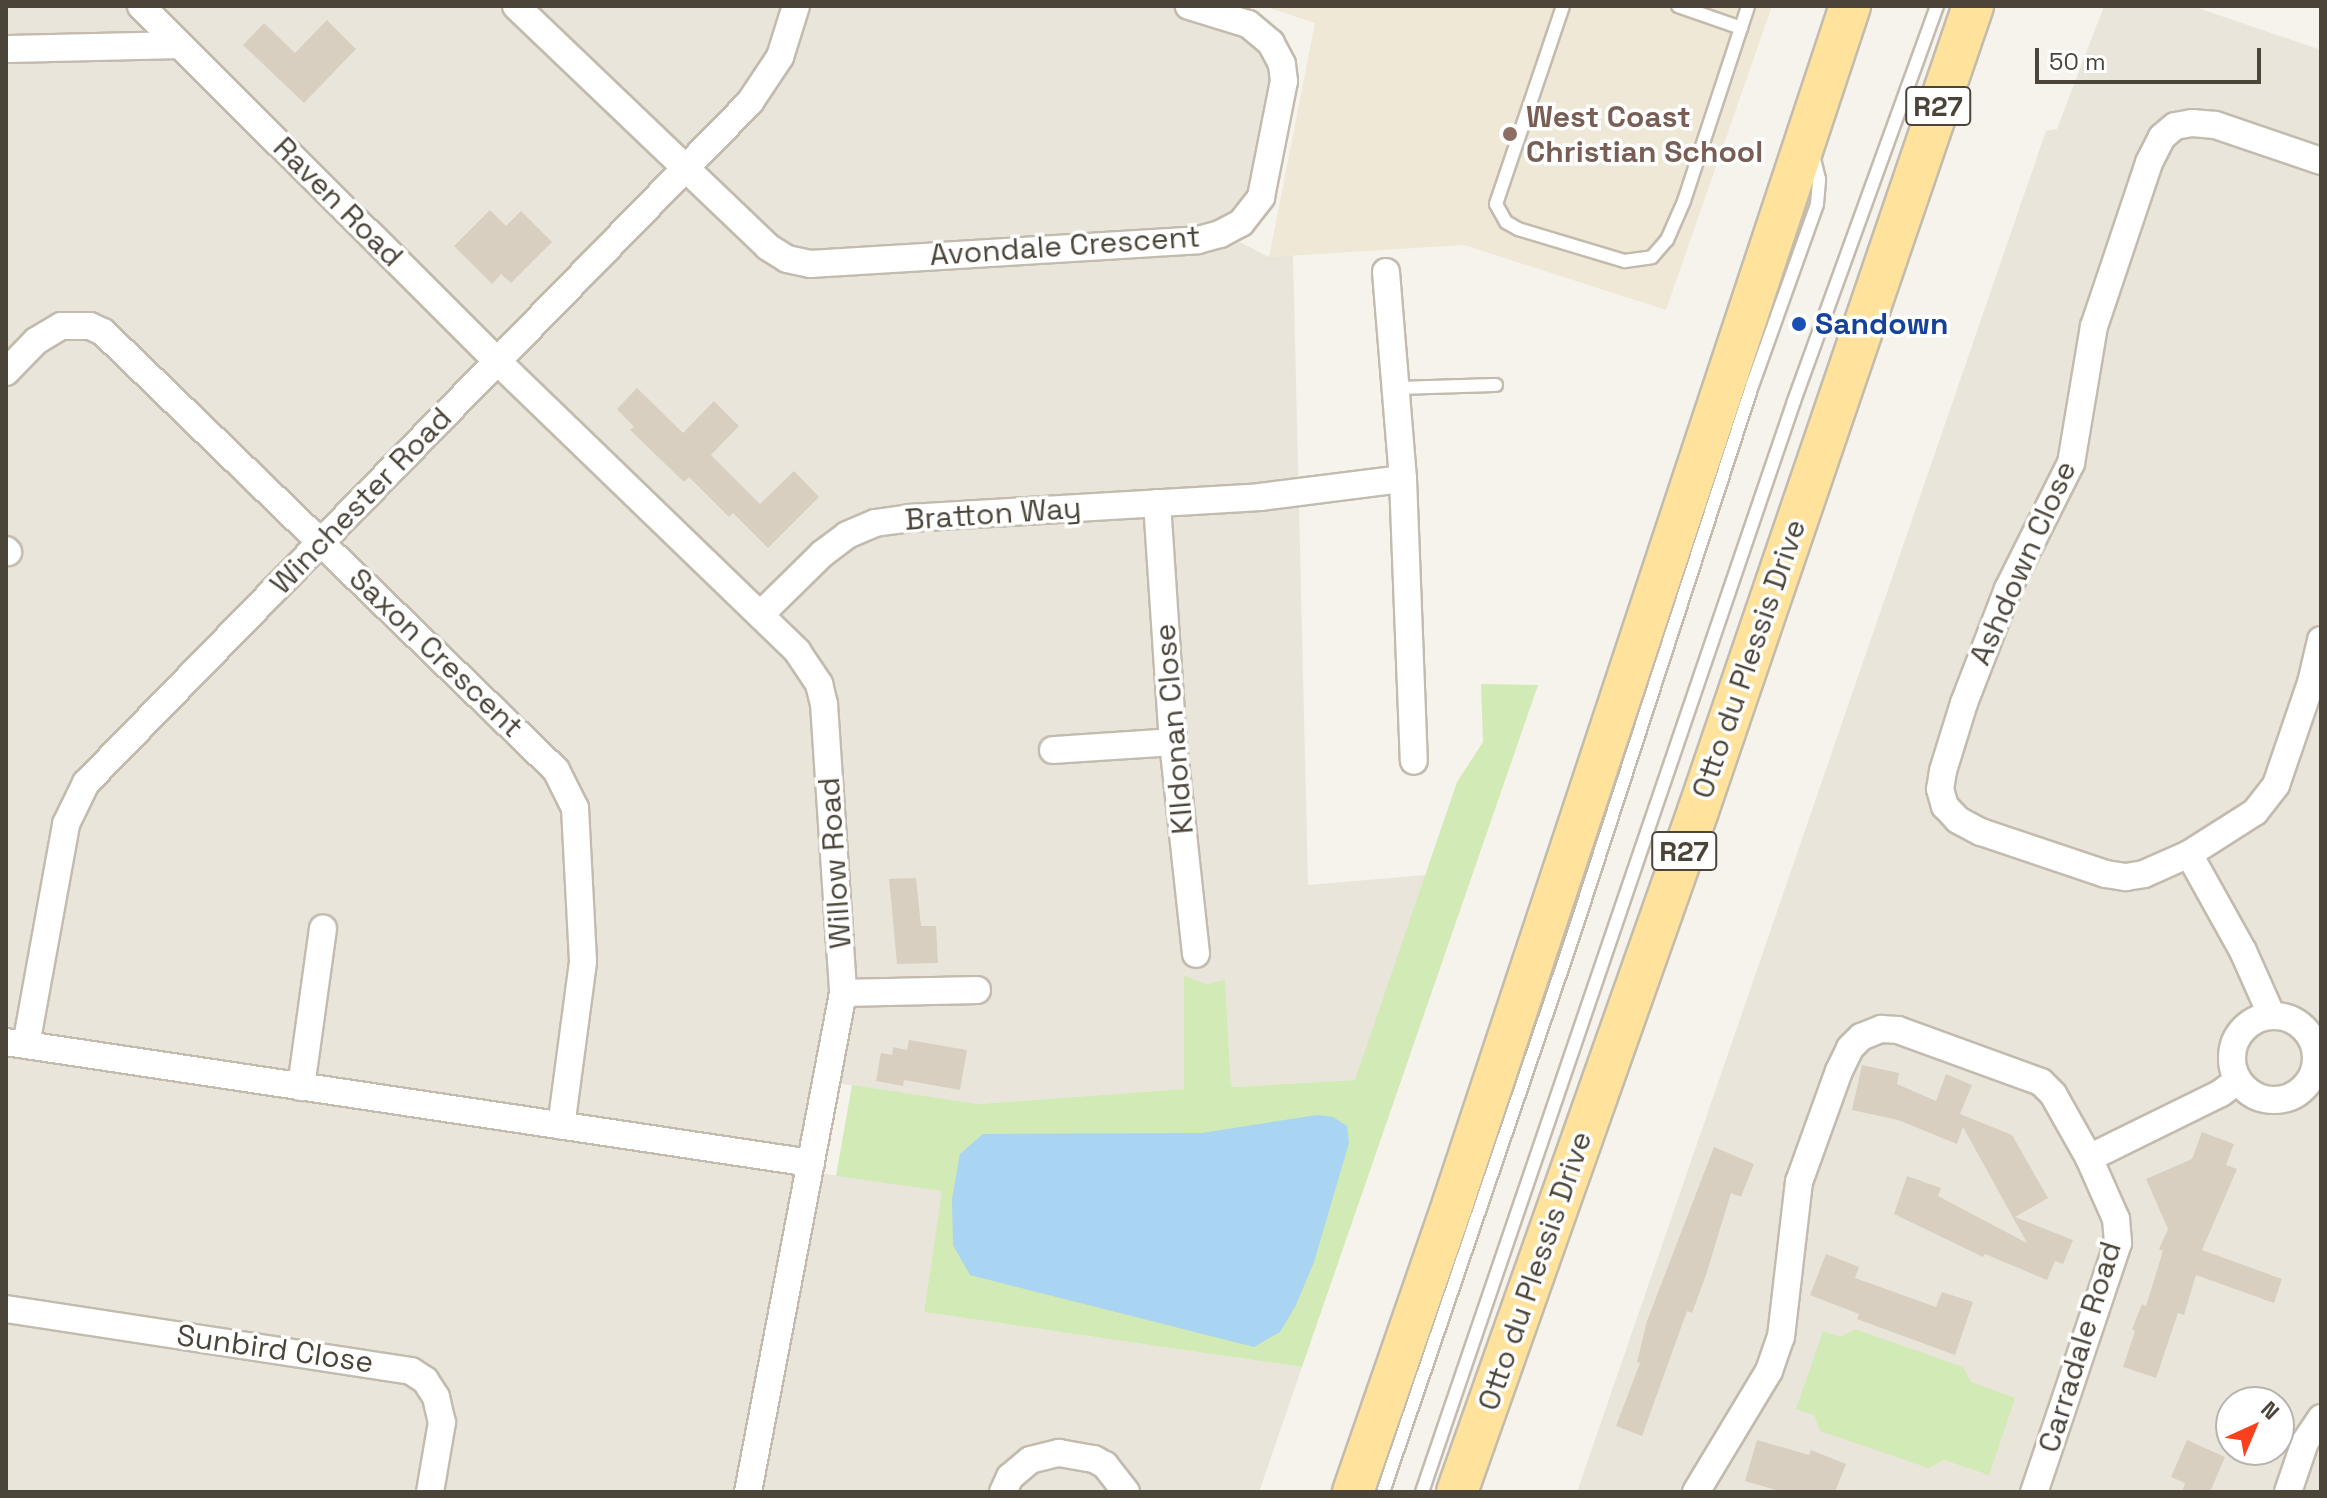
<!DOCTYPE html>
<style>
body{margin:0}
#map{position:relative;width:2327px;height:1498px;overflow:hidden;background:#f6f3ec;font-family:"Space Grotesk",sans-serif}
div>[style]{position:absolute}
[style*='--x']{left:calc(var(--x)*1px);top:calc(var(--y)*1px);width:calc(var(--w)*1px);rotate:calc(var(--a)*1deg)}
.residential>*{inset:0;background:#eae5da}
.education>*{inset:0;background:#efe8d6}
.green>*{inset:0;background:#d2eab5}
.water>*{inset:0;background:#a9d4f2}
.building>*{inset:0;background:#d8cfc1}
.roads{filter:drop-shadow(2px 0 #c2bbae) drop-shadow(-2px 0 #c2bbae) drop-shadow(0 2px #c2bbae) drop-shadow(0 -2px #c2bbae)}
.service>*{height:12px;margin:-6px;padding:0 6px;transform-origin:6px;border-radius:6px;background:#fff}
.minor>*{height:26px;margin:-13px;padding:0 13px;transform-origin:13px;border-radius:13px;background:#fff}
.minor>.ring{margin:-13px;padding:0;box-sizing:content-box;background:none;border:26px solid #fff;border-radius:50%}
.primary>*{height:40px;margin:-20px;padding:0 20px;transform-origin:20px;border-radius:20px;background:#ffe39c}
.dots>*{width:22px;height:22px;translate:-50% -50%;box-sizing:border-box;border:4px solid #fff;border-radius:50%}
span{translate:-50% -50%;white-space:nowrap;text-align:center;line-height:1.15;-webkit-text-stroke:7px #fff;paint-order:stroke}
.shield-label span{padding:2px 6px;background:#fff;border:2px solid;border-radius:6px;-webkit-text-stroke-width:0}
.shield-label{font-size:28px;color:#4b4439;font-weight:700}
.education-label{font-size:30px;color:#785e54;font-weight:700}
.left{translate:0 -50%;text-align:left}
.street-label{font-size:30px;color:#4b4439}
.transit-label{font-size:30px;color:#164399;font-weight:700}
.frame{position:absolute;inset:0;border:8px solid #4b4439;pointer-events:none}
.north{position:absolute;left:2215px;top:1386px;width:80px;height:80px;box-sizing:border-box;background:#fff;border:2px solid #b7b4b0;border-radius:50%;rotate:44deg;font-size:22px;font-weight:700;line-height:32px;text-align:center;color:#4b4439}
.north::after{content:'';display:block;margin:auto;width:28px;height:36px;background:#fc3f1d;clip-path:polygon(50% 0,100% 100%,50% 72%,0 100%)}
.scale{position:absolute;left:2035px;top:48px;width:226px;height:36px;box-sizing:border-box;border:4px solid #4b4439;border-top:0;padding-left:10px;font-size:24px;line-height:28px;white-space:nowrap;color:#4b4439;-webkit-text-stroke:6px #fff;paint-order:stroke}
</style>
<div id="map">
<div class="residential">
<i style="clip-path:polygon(6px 6px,1183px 6px,1247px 26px,1282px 81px,1257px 196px,1220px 232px,1269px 257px,1293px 255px,1308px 885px,1426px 875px,1356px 1080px,1231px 1087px,1225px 981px,1206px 984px,1185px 977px,1185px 1089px,978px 1104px,829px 1082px,812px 1172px,943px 1191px,924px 1312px,1302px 1367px,1259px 1492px,6px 1492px)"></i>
<i style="clip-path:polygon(evenodd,2104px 6px,2192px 6px,2321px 50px,2321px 1492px,1577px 1492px,2046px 131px,2057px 129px,2104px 6px,2231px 1402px,2279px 1402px,2279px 1450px,2231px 1450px,2231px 1402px)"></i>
</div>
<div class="education">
<i style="clip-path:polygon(1264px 6px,1772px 6px,1666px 310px,1464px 245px,1269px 257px,1315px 23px)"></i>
</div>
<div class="green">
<i style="clip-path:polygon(1481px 684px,1538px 685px,1302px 1367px,924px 1312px,942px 1191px,836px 1176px,852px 1085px,978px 1104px,1184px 1089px,1184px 976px,1206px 984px,1225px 980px,1231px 1087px,1355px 1080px,1457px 782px,1483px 742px)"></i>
<i style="clip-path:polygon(1855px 1329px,1963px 1367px,1971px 1382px,2015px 1398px,1989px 1475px,1944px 1460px,1928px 1468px,1820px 1431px,1814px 1415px,1796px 1409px,1823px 1331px,1840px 1337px)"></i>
</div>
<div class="water">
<i style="clip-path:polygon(1317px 1115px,1333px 1117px,1347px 1126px,1349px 1143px,1314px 1262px,1296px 1305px,1280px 1332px,1254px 1347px,970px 1275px,953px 1245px,952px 1199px,960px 1154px,983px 1134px,1202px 1133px)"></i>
</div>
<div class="building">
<i style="clip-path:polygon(327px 20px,356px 49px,304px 103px,243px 45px,264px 23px,295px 53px)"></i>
<i style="clip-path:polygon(490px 210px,506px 226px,521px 211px,552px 242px,511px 283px,501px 274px,492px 284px,454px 246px)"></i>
<i style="clip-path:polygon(637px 388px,683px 433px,714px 401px,739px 426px,711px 455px,760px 504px,794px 471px,819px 497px,768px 548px,733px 513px,729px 517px,689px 477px,684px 482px,630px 430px,634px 427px,617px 409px)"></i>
<i style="clip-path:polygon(916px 878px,921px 926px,936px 926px,938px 963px,897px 964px,889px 879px)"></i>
<i style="clip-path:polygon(909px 1040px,967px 1050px,960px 1090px,904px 1080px,903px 1086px,876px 1081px,881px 1053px,892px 1055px,893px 1047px,907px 1050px)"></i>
<i style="clip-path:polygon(1862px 1065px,1899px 1073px,1897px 1084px,1936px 1101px,1946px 1074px,1972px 1085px,1960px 1114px,2012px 1135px,2048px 1198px,2015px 1217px,2073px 1240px,2063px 1264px,2055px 1261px,2047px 1280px,1985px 1254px,1983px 1257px,1894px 1214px,1907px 1176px,1941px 1188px,1938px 1196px,2027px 1243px,1963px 1127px,1957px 1144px,1898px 1120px,1852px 1110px)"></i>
<i style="clip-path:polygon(2202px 1132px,2234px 1144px,2226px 1165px,2237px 1169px,2202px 1250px,2282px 1279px,2274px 1303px,2196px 1275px,2184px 1315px,2178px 1313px,2156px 1378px,2123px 1367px,2135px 1331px,2132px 1329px,2142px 1304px,2146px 1306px,2163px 1251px,2159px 1249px,2168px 1229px,2146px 1179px,2192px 1159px)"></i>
<i style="clip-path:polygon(1714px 1147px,1754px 1164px,1741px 1197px,1731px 1193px,1706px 1275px,1692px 1313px,1687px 1311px,1642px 1436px,1616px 1426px,1640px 1363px,1637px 1362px,1647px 1321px)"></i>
<i style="clip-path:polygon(1826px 1254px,1859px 1267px,1855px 1278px,1936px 1307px,1942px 1292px,1973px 1302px,1955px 1355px,1857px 1319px,1859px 1314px,1810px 1295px)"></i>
<i style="clip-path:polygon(1757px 1440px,1809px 1455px,1811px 1450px,1846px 1464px,1835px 1492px,1783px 1492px,1745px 1481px)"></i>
<i style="clip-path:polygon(2187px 1440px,2225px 1457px,2210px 1492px,2182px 1492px,2185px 1483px,2171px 1477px)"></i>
</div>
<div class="roads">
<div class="service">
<i style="--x:1563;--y:6;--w:209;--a:108.7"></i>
<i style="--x:1496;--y:204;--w:21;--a:61"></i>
<i style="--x:1506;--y:222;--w:14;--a:30"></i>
<i style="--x:1518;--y:229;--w:112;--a:16.7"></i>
<i style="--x:1625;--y:261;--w:27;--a:-8"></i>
<i style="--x:1652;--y:257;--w:23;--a:-49"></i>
<i style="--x:1667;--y:240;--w:43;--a:-66.4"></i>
<i style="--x:1684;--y:201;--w:205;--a:-71.8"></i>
<i style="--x:1678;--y:6;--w:67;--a:19.2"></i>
<i style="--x:1396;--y:388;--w:100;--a:-1.7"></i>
<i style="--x:1383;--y:1492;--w:584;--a:-71.13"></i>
<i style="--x:1572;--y:939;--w:582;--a:-71.97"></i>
<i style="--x:1752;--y:386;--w:193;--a:-70.3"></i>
<i style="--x:1817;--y:204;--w:25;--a:-85"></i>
<i style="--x:1819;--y:179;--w:25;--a:-104"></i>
<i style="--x:1422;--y:1492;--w:1153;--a:-71.17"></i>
<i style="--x:1794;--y:401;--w:420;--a:-70.1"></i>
</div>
<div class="minor">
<i style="--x:141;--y:6;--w:501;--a:44.92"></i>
<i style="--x:496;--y:360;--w:419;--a:44"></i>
<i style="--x:797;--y:651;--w:40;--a:56"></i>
<i style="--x:819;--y:684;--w:21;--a:76"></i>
<i style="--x:824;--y:704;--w:290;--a:86.2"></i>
<i style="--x:843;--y:993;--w:508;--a:100.78"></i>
<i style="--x:516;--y:6;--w:349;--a:43.7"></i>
<i style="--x:768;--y:247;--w:22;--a:32"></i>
<i style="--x:787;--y:259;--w:24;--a:12"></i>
<i style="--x:810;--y:264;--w:389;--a:-3.5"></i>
<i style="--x:1198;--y:240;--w:23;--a:-15"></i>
<i style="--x:1220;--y:234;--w:24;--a:-28"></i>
<i style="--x:1241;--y:223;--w:33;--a:-52"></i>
<i style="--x:1261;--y:197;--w:118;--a:-78.8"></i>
<i style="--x:1284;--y:81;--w:17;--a:-97"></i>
<i style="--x:1282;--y:64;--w:24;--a:-118"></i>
<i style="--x:1271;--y:43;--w:30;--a:-140"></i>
<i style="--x:1248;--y:24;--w:62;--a:-163"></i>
<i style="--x:6;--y:49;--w:173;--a:-1.3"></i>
<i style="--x:2321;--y:161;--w:112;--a:-161.2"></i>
<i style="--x:2215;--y:125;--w:23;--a:-175"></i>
<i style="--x:2192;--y:123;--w:17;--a:170"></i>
<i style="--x:2175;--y:126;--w:17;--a:140"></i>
<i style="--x:2162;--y:137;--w:29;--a:117"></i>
<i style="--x:2149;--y:163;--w:172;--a:108.6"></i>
<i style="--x:2094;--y:326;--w:139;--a:99.5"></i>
<i style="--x:2071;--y:463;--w:141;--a:116.6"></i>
<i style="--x:2008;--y:589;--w:122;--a:111.1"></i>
<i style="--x:1964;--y:703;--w:71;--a:107.2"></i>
<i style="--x:1943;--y:771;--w:18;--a:99"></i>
<i style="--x:1940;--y:789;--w:18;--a:74"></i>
<i style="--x:1945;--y:806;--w:19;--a:47"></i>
<i style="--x:1958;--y:820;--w:26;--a:28"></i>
<i style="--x:1981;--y:832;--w:132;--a:18.6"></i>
<i style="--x:2106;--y:874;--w:20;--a:9"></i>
<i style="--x:2126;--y:877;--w:18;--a:-9"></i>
<i style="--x:2144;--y:874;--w:49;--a:-24"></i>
<i style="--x:2189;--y:854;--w:78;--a:-32.5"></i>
<i style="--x:2255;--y:812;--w:34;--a:-52"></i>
<i style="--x:2276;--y:785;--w:108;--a:-71.1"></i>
<i style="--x:2311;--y:683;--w:44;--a:-76.9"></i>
<i style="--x:1386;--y:272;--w:208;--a:85.3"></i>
<i style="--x:1403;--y:479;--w:282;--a:87.8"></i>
<i style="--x:6;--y:372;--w:43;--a:-45.9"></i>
<i style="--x:36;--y:341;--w:29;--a:-31"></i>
<i style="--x:61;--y:326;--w:29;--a:0"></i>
<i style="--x:90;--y:326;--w:14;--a:25"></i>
<i style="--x:103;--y:332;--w:630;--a:44.04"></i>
<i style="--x:556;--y:770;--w:42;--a:63.4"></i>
<i style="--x:575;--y:808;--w:154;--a:87"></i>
<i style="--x:583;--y:962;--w:165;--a:97.6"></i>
<i style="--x:1157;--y:503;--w:240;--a:86.2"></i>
<i style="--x:1173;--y:742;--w:213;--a:83.8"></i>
<i style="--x:6;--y:550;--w:3;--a:45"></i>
<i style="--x:760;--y:615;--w:87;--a:-44.5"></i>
<i style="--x:822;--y:554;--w:31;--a:-37"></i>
<i style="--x:847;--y:535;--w:30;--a:-23"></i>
<i style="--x:875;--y:523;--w:34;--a:-8"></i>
<i style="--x:909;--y:518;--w:352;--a:-3.4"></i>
<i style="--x:1260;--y:497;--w:144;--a:-7.2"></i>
<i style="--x:1053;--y:750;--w:120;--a:-3.8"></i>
<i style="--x:2189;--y:854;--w:111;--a:60.9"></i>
<i style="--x:2243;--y:951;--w:71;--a:66"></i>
<i style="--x:843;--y:993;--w:134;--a:-1.3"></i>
<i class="ring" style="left:2232px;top:1016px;width:58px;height:58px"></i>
<i style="--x:6;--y:1042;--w:814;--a:8.55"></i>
<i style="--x:26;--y:1045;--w:225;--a:-79.7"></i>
<i style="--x:66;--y:824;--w:46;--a:-64"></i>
<i style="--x:86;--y:783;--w:951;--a:-45.72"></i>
<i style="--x:750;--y:102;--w:54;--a:-56.3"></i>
<i style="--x:780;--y:57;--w:53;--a:-72.6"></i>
<i style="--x:301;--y:1087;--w:160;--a:-82.1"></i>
<i style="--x:2089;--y:1158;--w:147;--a:-26.2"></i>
<i style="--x:2221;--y:1093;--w:21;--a:-37"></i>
<i style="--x:6;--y:1309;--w:410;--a:8.7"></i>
<i style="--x:411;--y:1371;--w:17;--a:33"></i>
<i style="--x:425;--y:1380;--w:20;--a:57"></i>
<i style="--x:436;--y:1397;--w:26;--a:77"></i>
<i style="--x:442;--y:1422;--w:71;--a:99.7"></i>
<i style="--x:1003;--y:1492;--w:17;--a:-65"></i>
<i style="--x:1010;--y:1477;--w:26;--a:-40"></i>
<i style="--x:1030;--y:1460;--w:30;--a:-14"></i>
<i style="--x:1059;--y:1453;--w:36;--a:10"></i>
<i style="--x:1094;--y:1459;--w:13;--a:29"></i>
<i style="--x:1105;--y:1465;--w:34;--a:52"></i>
<i style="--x:1696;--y:1492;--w:141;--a:-58.9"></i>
<i style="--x:1769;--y:1371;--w:36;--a:-71"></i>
<i style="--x:1781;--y:1337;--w:156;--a:-83.4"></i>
<i style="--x:1799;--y:1182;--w:118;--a:-70.2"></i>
<i style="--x:1839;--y:1071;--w:25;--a:-64"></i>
<i style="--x:1850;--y:1048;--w:16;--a:-45"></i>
<i style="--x:1861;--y:1037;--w:22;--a:-22"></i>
<i style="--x:1881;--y:1029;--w:17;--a:3"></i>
<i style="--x:1898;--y:1030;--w:152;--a:20"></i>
<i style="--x:2041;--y:1082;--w:17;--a:45"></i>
<i style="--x:2053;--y:1094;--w:73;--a:60.6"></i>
<i style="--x:2089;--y:1158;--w:67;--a:66.1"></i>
<i style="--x:2116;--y:1219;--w:24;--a:85"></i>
<i style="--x:2118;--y:1243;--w:263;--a:108.6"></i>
<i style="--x:2288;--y:1492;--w:53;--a:-71.2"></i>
<i style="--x:2305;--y:1442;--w:29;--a:-56"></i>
</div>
<div class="primary">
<i style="--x:1353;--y:1492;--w:306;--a:-70.9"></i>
<i style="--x:1453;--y:1203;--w:1261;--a:-71.65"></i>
<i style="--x:1457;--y:1492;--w:722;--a:-70.51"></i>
<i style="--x:1698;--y:811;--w:851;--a:-71.14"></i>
</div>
</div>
<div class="dots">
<i style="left:1510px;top:134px;background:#8d6e63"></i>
<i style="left:1799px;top:324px;background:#1a4fb4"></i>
</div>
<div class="shield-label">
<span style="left:1938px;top:106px">R27</span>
<span style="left:1684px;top:851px">R27</span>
</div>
<div class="education-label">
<span class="left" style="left:1526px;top:134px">West Coast<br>Christian School</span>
</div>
<div class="street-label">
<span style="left:338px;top:202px;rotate:45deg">Raven Road</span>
<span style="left:1065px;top:246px;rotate:-4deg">Avondale Crescent</span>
<span style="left:361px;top:501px;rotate:-46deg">Winchester Road</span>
<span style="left:993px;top:514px;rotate:-4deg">Bratton Way</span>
<span style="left:2023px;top:563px;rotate:-66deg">Ashdown Close</span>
<span style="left:436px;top:653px;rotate:44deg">Saxon Crescent</span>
<span style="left:1749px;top:659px;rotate:-71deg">Otto du Plessis Drive</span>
<span style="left:1174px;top:729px;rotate:-95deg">KIldonan Close</span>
<span style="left:835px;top:863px;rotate:-94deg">Willow Road</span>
<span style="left:1535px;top:1271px;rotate:-71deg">Otto du Plessis Drive</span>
<span style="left:2080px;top:1347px;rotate:-73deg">Carradale Road</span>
<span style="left:275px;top:1349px;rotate:8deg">Sunbird Close</span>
</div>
<div class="transit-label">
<span class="left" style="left:1815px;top:324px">Sandown</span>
</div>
<div class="frame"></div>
<div class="north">N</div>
<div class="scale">50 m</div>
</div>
